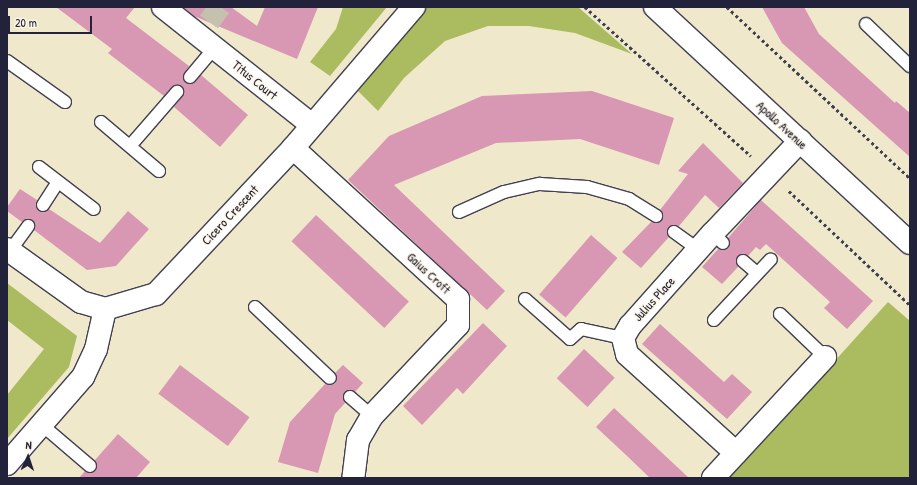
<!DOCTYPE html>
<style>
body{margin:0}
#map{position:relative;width:917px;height:485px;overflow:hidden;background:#efe8cb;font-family:"Patrick Hand",sans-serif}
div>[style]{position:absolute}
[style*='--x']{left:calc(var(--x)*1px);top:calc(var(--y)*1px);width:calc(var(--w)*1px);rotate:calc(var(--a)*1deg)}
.green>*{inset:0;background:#aabc5f}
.building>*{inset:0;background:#d897b2;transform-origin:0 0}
.street-tunnel>*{height:22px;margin-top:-11px;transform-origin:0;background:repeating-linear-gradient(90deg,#c6c0ae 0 22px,transparent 0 33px)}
.path>*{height:2.5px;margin-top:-1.25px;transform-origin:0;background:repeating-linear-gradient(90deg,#414051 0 3px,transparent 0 6px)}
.roads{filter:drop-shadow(1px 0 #414051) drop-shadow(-1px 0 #414051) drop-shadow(0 1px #414051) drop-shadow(0 -1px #414051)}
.lane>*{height:12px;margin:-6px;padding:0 6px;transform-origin:6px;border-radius:6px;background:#fff}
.street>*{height:22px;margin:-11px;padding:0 11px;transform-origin:11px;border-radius:11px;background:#fff}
span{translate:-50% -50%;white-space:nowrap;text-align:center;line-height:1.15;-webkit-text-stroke:3px #fcf5e5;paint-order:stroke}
.street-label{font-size:13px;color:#22223b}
.frame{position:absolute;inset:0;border:8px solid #22223b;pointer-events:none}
.north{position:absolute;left:8px;top:437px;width:40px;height:40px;-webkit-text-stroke:3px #fcf5e5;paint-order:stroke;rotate:3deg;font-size:11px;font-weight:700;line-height:16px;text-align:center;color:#22223b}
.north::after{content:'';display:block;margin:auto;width:14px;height:18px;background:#22223b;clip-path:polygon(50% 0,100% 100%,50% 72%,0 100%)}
.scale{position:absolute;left:8px;top:16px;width:84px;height:18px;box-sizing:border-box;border:2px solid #22223b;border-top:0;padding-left:5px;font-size:12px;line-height:14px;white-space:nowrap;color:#22223b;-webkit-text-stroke:3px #fcf5e5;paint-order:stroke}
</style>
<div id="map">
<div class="green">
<i style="clip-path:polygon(343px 7px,387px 7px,330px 76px,310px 62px,336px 29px)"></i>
<i style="clip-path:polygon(424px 7px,578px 7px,632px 54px,575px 33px,529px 26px,488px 26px,445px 41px,404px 78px,378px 111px,355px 88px)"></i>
<i style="clip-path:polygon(7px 283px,77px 336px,69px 367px,7px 439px,7px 395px,44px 349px,7px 320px)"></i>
<i style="clip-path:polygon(888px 302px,910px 321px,910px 478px,729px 478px)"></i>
</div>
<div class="building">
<i style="clip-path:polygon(56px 7px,135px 7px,126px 18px,189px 66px,183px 75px,185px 82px,193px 84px,201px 75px,248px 115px,220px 147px,174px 107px,184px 94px,182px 86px,174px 85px,164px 96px,108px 53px,112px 49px)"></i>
<i style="clip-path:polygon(183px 7px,231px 7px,257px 26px,265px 7px,318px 7px,297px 59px,194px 16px)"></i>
<i style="clip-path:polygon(762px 7px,804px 7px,819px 34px,895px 103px,896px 101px,910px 113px,910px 157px,782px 43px)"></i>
<i style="clip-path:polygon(592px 91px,674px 118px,659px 165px,580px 139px,496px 143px,394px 185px,505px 291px,487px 310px,348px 180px,389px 136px,482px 96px)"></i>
<i style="clip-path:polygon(703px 143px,743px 183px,719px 208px,705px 195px,679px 226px,674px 225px,668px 227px,669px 237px,641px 268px,622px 252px,651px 222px,656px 223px,662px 220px,663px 216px,660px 210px,688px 174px,678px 171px)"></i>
<i style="clip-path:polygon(20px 189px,37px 200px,36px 205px,39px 211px,43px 212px,49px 209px,100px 243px,128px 211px,149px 229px,116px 266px,87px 270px,34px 230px,33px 220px,28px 219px,22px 222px,7px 211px,7px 207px)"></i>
<i style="clip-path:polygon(761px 200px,873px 301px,847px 329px,824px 308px,830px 302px,766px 244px,760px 250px,756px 247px,748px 256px,744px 254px,738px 256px,736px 260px,738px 267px,722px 284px,702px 267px,718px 249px,725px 250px,729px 248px,728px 238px)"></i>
<i style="left:316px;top:215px;width:127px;height:36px;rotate:43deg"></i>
<i style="left:591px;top:235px;width:35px;height:79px;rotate:41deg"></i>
<i style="clip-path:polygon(483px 323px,507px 346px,463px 394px,457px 388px,422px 425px,403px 406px)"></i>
<i style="clip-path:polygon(660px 324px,724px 382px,732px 374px,752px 392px,727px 419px,642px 344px)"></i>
<i style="left:584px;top:349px;width:42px;height:40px;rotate:43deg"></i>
<i style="left:180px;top:365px;width:87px;height:36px;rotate:37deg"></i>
<i style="clip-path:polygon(343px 365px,363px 383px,355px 392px,351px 390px,344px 392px,345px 403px,335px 414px,318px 473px,278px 462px,290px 422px,325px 384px,332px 385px,336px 383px,335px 373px)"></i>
<i style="clip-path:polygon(614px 408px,689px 478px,650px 478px,626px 455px,596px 427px)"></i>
<i style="clip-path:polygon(118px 434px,150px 462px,136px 478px,79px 478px,85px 471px,89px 473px,95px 471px,97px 467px,95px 460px)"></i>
</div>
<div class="street-tunnel">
<i style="--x:209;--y:22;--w:19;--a:-54"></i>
</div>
<div class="path">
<i style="--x:585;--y:7;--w:223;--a:41.9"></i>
<i style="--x:727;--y:7;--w:250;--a:43.1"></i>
<i style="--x:789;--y:191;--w:166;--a:43.3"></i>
</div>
<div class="roads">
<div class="lane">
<i style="--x:866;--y:24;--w:61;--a:43.7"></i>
<i style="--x:7;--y:61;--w:71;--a:35.3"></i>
<i style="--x:190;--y:77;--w:39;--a:-50"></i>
<i style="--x:101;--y:122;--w:76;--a:40.2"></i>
<i style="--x:130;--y:146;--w:72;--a:-49"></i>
<i style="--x:39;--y:167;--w:69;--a:37.4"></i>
<i style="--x:43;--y:205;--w:27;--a:-57"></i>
<i style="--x:459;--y:212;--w:49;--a:-24"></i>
<i style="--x:504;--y:192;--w:37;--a:-13"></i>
<i style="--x:540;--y:184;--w:47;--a:3.7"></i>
<i style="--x:587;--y:187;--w:44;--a:15.9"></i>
<i style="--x:629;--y:199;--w:32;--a:32"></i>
<i style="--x:674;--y:232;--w:31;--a:36"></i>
<i style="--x:713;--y:233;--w:14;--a:45"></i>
<i style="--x:10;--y:251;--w:31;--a:-54"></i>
<i style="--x:743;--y:261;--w:18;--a:41"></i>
<i style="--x:525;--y:299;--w:60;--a:41.6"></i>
<i style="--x:570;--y:339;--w:15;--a:-42"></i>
<i style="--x:581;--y:329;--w:43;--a:12.1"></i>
<i style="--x:255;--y:307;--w:103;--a:43.4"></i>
<i style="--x:780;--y:314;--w:62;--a:43.7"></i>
<i style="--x:714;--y:320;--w:83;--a:-46.9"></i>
<i style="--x:350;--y:397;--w:29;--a:41"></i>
<i style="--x:42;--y:425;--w:63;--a:40.5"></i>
</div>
<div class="street">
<i style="--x:163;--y:7;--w:190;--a:38.4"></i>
<i style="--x:655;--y:7;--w:347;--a:42.8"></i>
<i style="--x:293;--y:148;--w:224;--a:42.5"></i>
<i style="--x:458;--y:299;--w:26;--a:90"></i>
<i style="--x:458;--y:325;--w:125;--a:133.4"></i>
<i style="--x:372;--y:416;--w:28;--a:120"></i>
<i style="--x:358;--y:440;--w:38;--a:97"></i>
<i style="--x:7;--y:249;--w:91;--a:35.6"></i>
<i style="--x:81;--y:302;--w:25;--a:16"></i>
<i style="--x:105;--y:309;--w:53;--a:-16.4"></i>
<i style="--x:156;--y:294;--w:200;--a:-46.8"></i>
<i style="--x:293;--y:148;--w:186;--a:-49.4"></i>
<i style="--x:736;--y:453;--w:147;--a:-137.8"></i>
<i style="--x:627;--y:354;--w:16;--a:-104"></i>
<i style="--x:623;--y:338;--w:14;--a:-60"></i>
<i style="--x:630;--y:326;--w:125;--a:-48.3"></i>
<i style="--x:713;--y:233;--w:127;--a:-46.6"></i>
<i style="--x:7;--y:464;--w:116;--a:-48.9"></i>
<i style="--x:83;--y:377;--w:31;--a:-65"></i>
<i style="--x:96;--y:349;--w:41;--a:-77.3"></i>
<i style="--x:713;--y:478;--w:165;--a:-47.2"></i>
</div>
</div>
<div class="street-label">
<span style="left:255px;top:80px;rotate:39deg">Titus Court</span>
<span style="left:782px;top:125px;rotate:43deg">Apollo Avenue</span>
<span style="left:230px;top:215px;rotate:-47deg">Cicero Crescent</span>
<span style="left:429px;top:273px;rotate:43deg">Gaius Croft</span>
<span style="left:654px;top:299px;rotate:-48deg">Julius Place</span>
</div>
<div class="frame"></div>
<div class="north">N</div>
<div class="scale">20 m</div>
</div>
